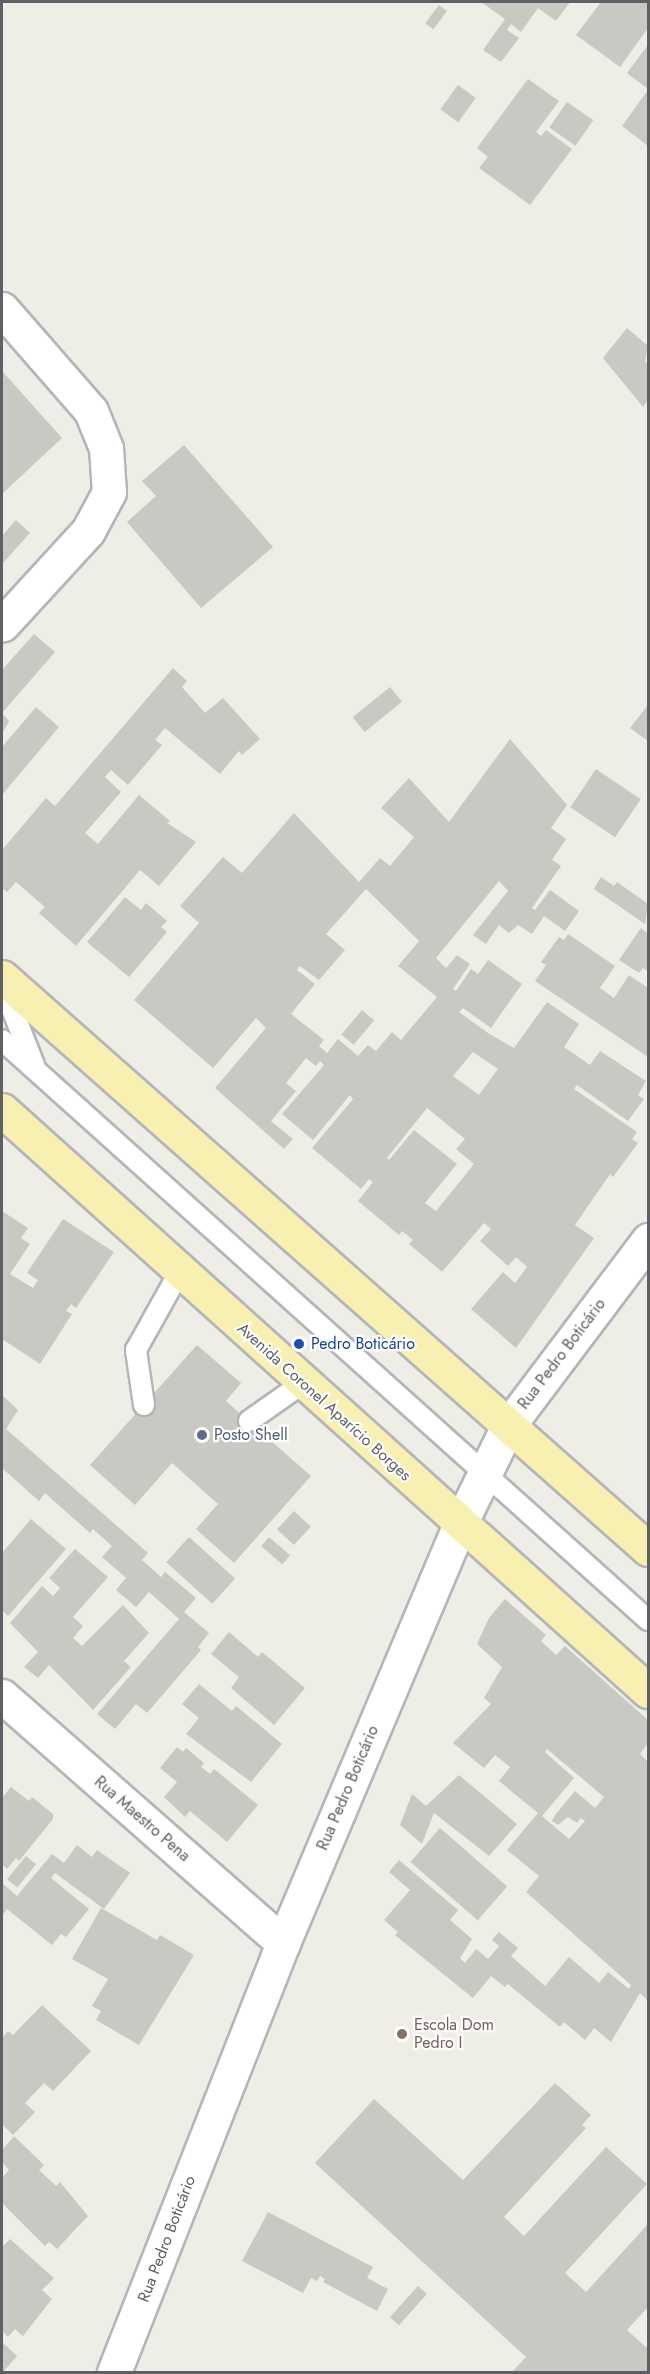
<!DOCTYPE html>
<meta charset="utf-8">
<style>
body{margin:0}
#map{position:relative;width:650px;height:2374px;overflow:hidden;background:#eeede6;font-family:Jost,sans-serif}
div>[style]{position:absolute}
[style*='--x']{left:calc(var(--x)*1px);top:calc(var(--y)*1px);width:calc(var(--w)*1px);rotate:calc(var(--a)*1deg)}
.building>*{inset:0;background:#cac8c2;transform-origin:0 0}
.roads{filter:drop-shadow(2px 0 #b3b5b9) drop-shadow(-2px 0 #b3b5b9) drop-shadow(0 2px #b3b5b9) drop-shadow(0 -2px #b3b5b9)}
.service>*{height:20px;margin:-10px;padding:0 10px;transform-origin:10px;border-radius:10px;background:#fff}
.minor>*{height:33px;margin:-16.5px;padding:0 16.5px;transform-origin:16.5px;border-radius:16.5px;background:#fff}
.tertiary>*{height:33px;margin:-16.5px;padding:0 16.5px;transform-origin:16.5px;border-radius:16.5px;background:#fff}
.primary>*{height:33px;margin:-16.5px;padding:0 16.5px;transform-origin:16.5px;border-radius:16.5px;background:#f8f0b1}
.dots>*{width:16px;height:16px;translate:-50% -50%;box-sizing:border-box;border:3px solid #fff;border-radius:50%}
span{translate:-50% -50%;white-space:nowrap;text-align:center;line-height:1.15;-webkit-text-stroke:4.5px #fff;paint-order:stroke}
.transit-label{font-size:16px;color:#164399}
.left{translate:0 -50%;text-align:left}
.street-label{font-size:16px;color:#5e6065}
.service-label{font-size:16px;color:#4e5e75}
.education-label{font-size:16px;color:#785e54}
.frame{position:absolute;inset:0;border:3px solid #5e6065;pointer-events:none}
</style>
<div id="map">
<div class="building">
<i style="clip-path:polygon(481px 2px,570px 2px,556px 21px,538px 8px,521px 32px,511px 24px,507px 30px,519px 38px,501px 62px,483px 50px,505px 19px)"></i>
<i style="clip-path:polygon(601px 2px,648px 2px,648px 28px,620px 67px,576px 35px)"></i>
<i style="left:439px;top:5px;width:10px;height:23px;rotate:37deg"></i>
<i style="clip-path:polygon(648px 45px,648px 89px,627px 73px)"></i>
<i style="clip-path:polygon(528px 79px,559px 101px,536px 132px,541px 136px,546px 130px,572px 149px,530px 205px,479px 168px,488px 157px,477px 148px)"></i>
<i style="left:458px;top:85px;width:22px;height:30px;rotate:36deg"></i>
<i style="clip-path:polygon(648px 90px,648px 146px,622px 126px)"></i>
<i style="left:567px;top:102px;width:32px;height:31px;rotate:35deg"></i>
<i style="clip-path:polygon(627px 328px,648px 346px,645px 362px,648px 365px,648px 400px,643px 407px,603px 358px)"></i>
<i style="clip-path:polygon(2px 371px,62px 438px,2px 494px)"></i>
<i style="clip-path:polygon(184px 445px,273px 547px,201px 608px,127px 522px,156px 496px,142px 481px)"></i>
<i style="clip-path:polygon(16px 520px,30px 533px,2px 564px,2px 536px)"></i>
<i style="clip-path:polygon(34px 634px,55px 652px,2px 713px,2px 670px)"></i>
<i style="clip-path:polygon(173px 668px,187px 681px,182px 687px,205px 713px,223px 698px,260px 739px,242px 755px,239px 751px,220px 774px,165px 728px,155px 740px,162px 745px,128px 785px,111px 770px,105px 777px,121px 792px,85px 833px,98px 844px,139px 795px,170px 821px,167px 823px,196px 842px,159px 886px,140px 870px,76px 946px,39px 913px,45px 907px,16px 882px,7px 892px,2px 888px,2px 850px,46px 798px,55px 806px)"></i>
<i style="left:390px;top:687px;width:19px;height:48px;rotate:51deg"></i>
<i style="clip-path:polygon(648px 705px,648px 741px,630px 728px)"></i>
<i style="clip-path:polygon(36px 707px,59px 727px,2px 795px,2px 747px)"></i>
<i style="clip-path:polygon(2px 713px,9px 721px,2px 734px)"></i>
<i style="clip-path:polygon(evenodd,510px 739px,567px 805px,551px 828px,566px 839px,552px 860px,561px 866px,532px 908px,535px 910px,550px 890px,579px 911px,565px 931px,544px 916px,532px 934px,518px 925px,509px 933px,499px 925px,486px 944px,473px 935px,508px 891px,499px 881px,436px 958px,446px 968px,457px 955px,470px 964px,453px 989px,456px 991px,471px 969px,478px 974px,488px 960px,522px 984px,491px 1028px,463px 1008px,459px 1012px,488px 1033px,514px 1048px,547px 1002px,579px 1024px,564px 1047px,590px 1065px,600px 1051px,646px 1081px,638px 1095px,644px 1099px,628px 1121px,577px 1085px,574px 1089px,637px 1132px,632px 1139px,638px 1143px,613px 1177px,610px 1174px,575px 1225px,594px 1238px,516px 1348px,471px 1309px,503px 1272px,515px 1283px,527px 1267px,516px 1257px,508px 1266px,480px 1241px,491px 1229px,484px 1223px,442px 1272px,409px 1244px,413px 1240px,402px 1231px,399px 1235px,358px 1201px,373px 1182px,369px 1179px,361px 1189px,312px 1148px,353px 1099px,350px 1095px,313px 1140px,282px 1114px,324px 1065px,320px 1061px,316px 1066px,306px 1058px,286px 1083px,296px 1091px,271px 1121px,293px 1139px,284px 1149px,215px 1088px,266px 1028px,256px 1018px,213px 1068px,134px 1000px,199px 923px,180px 906px,223px 857px,242px 873px,294px 813px,359px 882px,380px 858px,390px 866px,414px 837px,381px 808px,409px 778px,449px 822px,510px 739px,366px 889px,419px 941px,398px 966px,437px 997px,401px 1040px,392px 1032px,376px 1051px,368px 1045px,358px 1056px,338px 1039px,327px 1053px,319px 1046px,324px 1040px,291px 1014px,315px 984px,297px 970px,300px 966px,319px 980px,345px 950px,326px 934px,366px 889px,510px 739px,473px 1052px,498px 1069px,479px 1095px,453px 1076px,473px 1052px,510px 739px,427px 1108px,465px 1139px,456px 1149px,474px 1164px,436px 1211px,425px 1203px,457px 1164px,414px 1130px,389px 1160px,387px 1158px,427px 1108px)"></i>
<i style="left:596px;top:769px;width:54px;height:46px;rotate:34deg"></i>
<i style="clip-path:polygon(601px 877px,614px 886px,617px 882px,648px 904px,645px 924px,594px 889px)"></i>
<i style="clip-path:polygon(125px 897px,141px 910px,146px 903px,167px 921px,161px 927px,167px 932px,129px 977px,87px 942px)"></i>
<i style="clip-path:polygon(641px 928px,648px 934px,648px 971px,643px 968px,639px 973px,619px 960px)"></i>
<i style="clip-path:polygon(568px 934px,615px 966px,600px 988px,614px 998px,629px 975px,648px 988px,648px 1057px,535px 981px,546px 965px,541px 962px,559px 937px,564px 940px)"></i>
<i style="left:362px;top:1010px;width:16px;height:32px;rotate:40deg"></i>
<i style="clip-path:polygon(2px 1211px,28px 1228px,21px 1238px,30px 1244px,10px 1274px,33px 1288px,38px 1280px,27px 1273px,63px 1219px,114px 1252px,76px 1308px,71px 1304px,66px 1311px,72px 1314px,40px 1364px,2px 1339px)"></i>
<i style="clip-path:polygon(197px 1345px,241px 1383px,226px 1401px,311px 1476px,234px 1563px,196px 1529px,218px 1504px,172px 1463px,135px 1505px,90px 1465px)"></i>
<i style="clip-path:polygon(2px 1395px,18px 1410px,6px 1429px,148px 1553px,142px 1560px,161px 1577px,165px 1572px,196px 1598px,184px 1612px,209px 1633px,198px 1647px,201px 1650px,147px 1713px,136px 1704px,115px 1729px,97px 1714px,179px 1619px,149px 1592px,136px 1607px,116px 1590px,126px 1578px,102px 1557px,112px 1546px,93px 1529px,90px 1533px,45px 1493px,39px 1501px,2px 1468px)"></i>
<i style="left:294px;top:1511px;width:23px;height:25px;rotate:43deg"></i>
<i style="clip-path:polygon(31px 1519px,66px 1549px,8px 1616px,2px 1610px,2px 1553px)"></i>
<i style="left:189px;top:1537px;width:62px;height:34px;rotate:42deg"></i>
<i style="left:269px;top:1537px;width:28px;height:12px;rotate:41deg"></i>
<i style="clip-path:polygon(75px 1549px,108px 1577px,73px 1617px,83px 1626px,73px 1638px,82px 1646px,123px 1605px,149px 1633px,124px 1661px,131px 1667px,93px 1710px,49px 1665px,38px 1678px,24px 1667px,38px 1652px,10px 1623px,42px 1586px,53px 1596px,60px 1588px,49px 1578px)"></i>
<i style="clip-path:polygon(evenodd,505px 1599px,546px 1635px,541px 1641px,556px 1655px,565px 1646px,648px 1720px,648px 1743px,640px 1754px,648px 1762px,648px 2001px,640px 1993px,611px 2042px,594px 2028px,585px 2040px,564px 2022px,560px 2027px,508px 1984px,505px 1987px,491px 1976px,473px 1998px,395px 1935px,398px 1932px,384px 1920px,410px 1890px,389px 1872px,399px 1860px,458px 1910px,450px 1920px,472px 1939px,460px 1958px,465px 1963px,476px 1949px,488px 1959px,499px 1946px,492px 1940px,499px 1932px,518px 1948px,511px 1956px,545px 1986px,569px 1957px,599px 1983px,608px 1972px,629px 1989px,631px 1985px,526px 1892px,539px 1876px,507px 1850px,538px 1813px,499px 1781px,510px 1767px,495px 1755px,484px 1768px,453px 1743px,491px 1704px,484px 1698px,502px 1667px,477px 1644px,489px 1618px,505px 1599px,547px 1749px,604px 1797px,595px 1808px,575px 1791px,555px 1815px,552px 1821px,558px 1825px,568px 1817px,577px 1823px,581px 1818px,585px 1821px,569px 1839px,542px 1816px,574px 1778px,545px 1752px,547px 1749px)"></i>
<i style="clip-path:polygon(229px 1632px,258px 1657px,262px 1652px,305px 1688px,274px 1725px,231px 1688px,239px 1677px,211px 1654px)"></i>
<i style="clip-path:polygon(199px 1684px,232px 1711px,236px 1706px,282px 1744px,251px 1782px,186px 1734px,199px 1718px,182px 1704px)"></i>
<i style="clip-path:polygon(177px 1747px,183px 1752px,186px 1748px,204px 1763px,201px 1767px,210px 1774px,214px 1769px,258px 1805px,227px 1842px,190px 1811px,185px 1817px,164px 1797px,177px 1782px,160px 1768px)"></i>
<i style="clip-path:polygon(459px 1775px,517px 1824px,489px 1856px,434px 1813px,422px 1844px,400px 1825px,412px 1794px,426px 1806px)"></i>
<i style="clip-path:polygon(11px 1787px,29px 1801px,32px 1797px,53px 1814px,53px 1819px,19px 1861px,16px 1858px,7px 1869px,2px 1864px,2px 1798px)"></i>
<i style="left:440px;top:1828px;width:89px;height:45px;rotate:41deg"></i>
<i style="clip-path:polygon(77px 1845px,92px 1857px,97px 1850px,130px 1873px,104px 1909px,55px 1873px,51px 1878px,89px 1909px,66px 1937px,61px 1934px,52px 1945px,7px 1909px,2px 1916px,2px 1883px,17px 1896px,52px 1854px,64px 1863px)"></i>
<i style="left:26px;top:1856px;width:13px;height:30px;rotate:39deg"></i>
<i style="clip-path:polygon(101px 1908px,157px 1940px,160px 1935px,194px 1955px,139px 2045px,96px 2020px,101px 2011px,92px 2006px,108px 1979px,72px 1959px)"></i>
<i style="clip-path:polygon(42px 2005px,91px 2051px,53px 2091px,44px 2083px,25px 2103px,35px 2112px,13px 2135px,2px 2124px,2px 2038px,8px 2031px,13px 2035px)"></i>
<i style="clip-path:polygon(555px 2083px,591px 2115px,582px 2125px,586px 2128px,504px 2217px,524px 2236px,606px 2147px,647px 2184px,565px 2273px,586px 2292px,648px 2224px,648px 2307px,627px 2330px,648px 2349px,648px 2372px,512px 2372px,526px 2357px,315px 2163px,374px 2099px,463px 2180px)"></i>
<i style="clip-path:polygon(14px 2136px,44px 2165px,39px 2170px,56px 2186px,60px 2182px,88px 2216px,57px 2249px,49px 2242px,45px 2246px,2px 2203px,2px 2178px,9px 2170px,2px 2162px,2px 2150px)"></i>
<i style="clip-path:polygon(268px 2212px,373px 2267px,367px 2278px,388px 2289px,377px 2311px,323px 2282px,325px 2279px,320px 2276px,317px 2281px,311px 2278px,303px 2293px,242px 2261px)"></i>
<i style="clip-path:polygon(10px 2239px,54px 2278px,42px 2290px,52px 2299px,23px 2336px,15px 2329px,8px 2337px,2px 2331px,2px 2247px)"></i>
<i style="left:418px;top:2286px;width:12px;height:42px;rotate:42deg"></i>
<i style="clip-path:polygon(2px 2342px,17px 2356px,3px 2372px,2px 2372px)"></i>
</div>
<div class="roads">
<div class="service">
<i style="--x:2;--y:984;--w:87;--a:68.4"></i>
<i style="--x:2;--y:1040;--w:868;--a:41.92"></i>
<i style="--x:144;--y:1405;--w:56;--a:-98.3"></i>
<i style="--x:136;--y:1350;--w:90;--a:-60.9"></i>
<i style="--x:249;--y:1421;--w:66;--a:-35.1"></i>
</div>
<div class="minor">
<i style="--x:2;--y:1696;--w:374;--a:41.3"></i>
</div>
<div class="tertiary">
<i style="--x:2;--y:309;--w:135;--a:48.9"></i>
<i style="--x:91;--y:411;--w:40;--a:68"></i>
<i style="--x:106;--y:448;--w:44;--a:86.1"></i>
<i style="--x:109;--y:492;--w:44;--a:118.3"></i>
<i style="--x:88;--y:531;--w:127;--a:132.5"></i>
<i style="--x:114;--y:2372;--w:461;--a:-68.5"></i>
<i style="--x:283;--y:1943;--w:455;--a:-67.1"></i>
<i style="--x:460;--y:1524;--w:109;--a:-63.9"></i>
<i style="--x:508;--y:1426;--w:233;--a:-53"></i>
</div>
<div class="primary">
<i style="--x:2;--y:977;--w:863;--a:41.52"></i>
<i style="--x:2;--y:1110;--w:869;--a:41.97"></i>
</div>
</div>
<div class="dots">
<i style="left:299px;top:1344px;background:#1a4fb4"></i>
<i style="left:202px;top:1435px;background:#5c6f8a"></i>
<i style="left:402px;top:2034px;background:#8d6e63"></i>
</div>
<div class="transit-label">
<span class="left" style="left:311px;top:1344px">Pedro Boticário</span>
</div>
<div class="street-label">
<span style="left:562px;top:1354px;rotate:-53deg">Rua Pedro Boticário</span>
<span style="left:324px;top:1402px;rotate:42deg">Avenida Coronel Aparício Borges</span>
<span style="left:348px;top:1788px;rotate:-67deg">Rua Pedro Boticário</span>
<span style="left:142px;top:1819px;rotate:41deg">Rua Maestro Pena</span>
<span style="left:167px;top:2239px;rotate:-69deg">Rua Pedro Boticário</span>
</div>
<div class="service-label">
<span class="left" style="left:214px;top:1435px">Posto Shell</span>
</div>
<div class="education-label">
<span class="left" style="left:414px;top:2034px">Escola Dom<br>Pedro I</span>
</div>
<div class="frame"></div>
</div>
